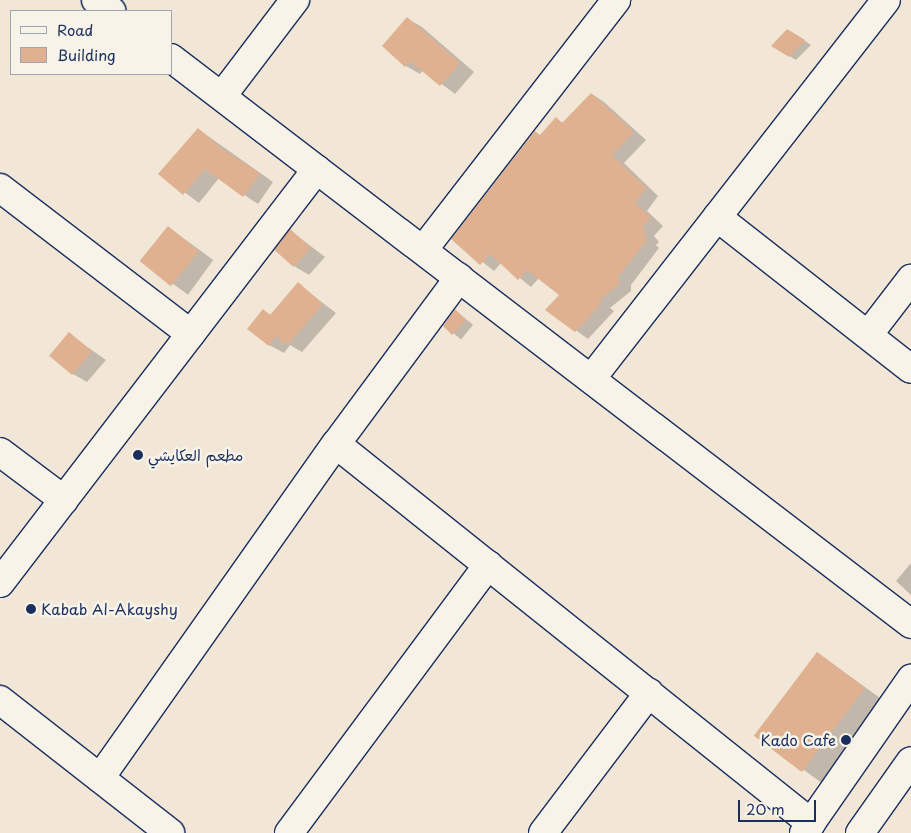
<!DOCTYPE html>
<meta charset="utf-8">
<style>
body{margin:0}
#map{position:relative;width:911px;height:833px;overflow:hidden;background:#f2e6d6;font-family:"Playpen Sans","Playpen Sans Arabic",sans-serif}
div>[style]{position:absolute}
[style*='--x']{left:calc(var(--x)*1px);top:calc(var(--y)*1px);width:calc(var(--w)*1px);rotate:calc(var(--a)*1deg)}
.shadow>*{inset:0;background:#0003;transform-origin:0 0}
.building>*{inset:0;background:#dfb190;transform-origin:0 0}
.roads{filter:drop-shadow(1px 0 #1b2f5e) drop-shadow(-1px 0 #1b2f5e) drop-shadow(0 1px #1b2f5e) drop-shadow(0 -1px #1b2f5e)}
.street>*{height:28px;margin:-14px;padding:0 14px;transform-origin:14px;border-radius:14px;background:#f7f3e8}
.secondary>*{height:28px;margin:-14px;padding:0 14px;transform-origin:14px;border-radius:14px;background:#f7f3e8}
.dots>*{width:14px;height:14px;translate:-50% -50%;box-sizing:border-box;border:2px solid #f7f3e8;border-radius:50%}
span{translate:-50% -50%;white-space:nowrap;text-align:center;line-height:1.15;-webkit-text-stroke:5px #f7f3e8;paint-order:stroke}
.poi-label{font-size:15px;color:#1b2f5e}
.left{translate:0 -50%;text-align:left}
.right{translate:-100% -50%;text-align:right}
.legend{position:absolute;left:10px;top:10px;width:162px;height:65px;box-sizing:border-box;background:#f7f3e8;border:1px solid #9fa5b1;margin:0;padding:6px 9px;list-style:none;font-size:15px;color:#1b2f5e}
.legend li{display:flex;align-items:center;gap:10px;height:25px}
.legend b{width:25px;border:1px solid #9fa5b1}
.scale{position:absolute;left:738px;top:800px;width:78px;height:22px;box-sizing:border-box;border:2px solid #1b2f5e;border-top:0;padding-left:6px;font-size:15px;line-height:18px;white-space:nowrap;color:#1b2f5e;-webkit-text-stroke:4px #f7f3e8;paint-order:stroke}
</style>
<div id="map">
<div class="shadow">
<i style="clip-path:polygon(408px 19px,422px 27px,474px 72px,455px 94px,423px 70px,420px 74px,406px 66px)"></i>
<i style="clip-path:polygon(795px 34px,811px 45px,796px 60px,773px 46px)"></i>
<i style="clip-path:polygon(592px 94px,604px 102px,646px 140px,624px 163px,658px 196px,647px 211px,663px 226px,654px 236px,659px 242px,656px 245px,659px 248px,631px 285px,631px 291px,610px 308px,614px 311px,588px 339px,547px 309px,561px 295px,539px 278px,531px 287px,501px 263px,494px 271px,453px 239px,556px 119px,563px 123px)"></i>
<i style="clip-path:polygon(198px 129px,273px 182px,258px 204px,219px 178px,199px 203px,160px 174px)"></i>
<i style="left:168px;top:227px;width:56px;height:43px;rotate:36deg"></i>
<i style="clip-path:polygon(291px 231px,325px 257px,309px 275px,294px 266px)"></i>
<i style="clip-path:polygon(298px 284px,336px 313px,302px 352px,290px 345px,284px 353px,269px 345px,263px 311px,271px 315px)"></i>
<i style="left:456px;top:311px;width:22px;height:19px;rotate:39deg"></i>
<i style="clip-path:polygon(69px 334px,106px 360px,87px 382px,73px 374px)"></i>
<i style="clip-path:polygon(911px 563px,911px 595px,896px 581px)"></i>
<i style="left:818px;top:653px;width:83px;height:103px;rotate:36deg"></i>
</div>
<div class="building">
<i style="clip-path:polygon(407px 17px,460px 63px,440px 86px,410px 61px,405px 67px,382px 46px)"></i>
<i style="clip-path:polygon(787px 29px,805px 40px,789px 57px,771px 46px)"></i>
<i style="clip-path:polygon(591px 93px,634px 132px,612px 155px,646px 188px,635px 203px,651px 218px,642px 228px,647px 234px,644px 237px,647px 240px,618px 277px,619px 284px,599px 300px,602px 303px,575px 332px,545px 310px,559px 295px,527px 270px,518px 280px,490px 254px,480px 265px,451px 239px,531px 136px,535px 131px,540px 135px,556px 117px,562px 123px)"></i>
<i style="clip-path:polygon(198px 128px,222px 149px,260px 173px,243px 197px,205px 169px,183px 195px,158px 174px)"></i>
<i style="left:168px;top:226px;width:40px;height:45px;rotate:39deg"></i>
<i style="left:290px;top:229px;width:28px;height:26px;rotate:42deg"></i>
<i style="clip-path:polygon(298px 282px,323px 304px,287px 345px,276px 336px,269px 346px,247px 329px,263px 309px,270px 315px)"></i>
<i style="clip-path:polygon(455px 309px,466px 320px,452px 335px,443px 326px)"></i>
<i style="left:69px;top:332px;width:30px;height:31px;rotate:40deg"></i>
<i style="left:817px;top:652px;width:60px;height:105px;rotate:37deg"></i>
</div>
<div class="roads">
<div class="street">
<i style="--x:96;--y:0;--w:19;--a:36"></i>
<i style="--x:171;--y:58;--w:932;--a:37.41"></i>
<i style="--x:222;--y:96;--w:121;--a:-52.8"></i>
<i style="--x:0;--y:188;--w:240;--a:37.4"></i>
<i style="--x:717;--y:217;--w:246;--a:38.1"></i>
<i style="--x:423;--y:250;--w:316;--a:-52.3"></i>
<i style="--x:868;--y:335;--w:71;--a:-52.5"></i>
<i style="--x:591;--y:379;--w:480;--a:-52.1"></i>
<i style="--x:336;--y:444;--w:608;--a:38.59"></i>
<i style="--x:0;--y:452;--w:80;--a:36.9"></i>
<i style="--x:0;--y:583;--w:521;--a:-52.56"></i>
<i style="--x:0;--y:700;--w:216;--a:38"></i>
<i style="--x:100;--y:778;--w:409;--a:-54.8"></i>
<i style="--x:336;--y:444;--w:207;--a:-53.5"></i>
<i style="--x:289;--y:833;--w:334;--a:-53.4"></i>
<i style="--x:543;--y:833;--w:176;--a:-52.9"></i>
</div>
<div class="secondary">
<i style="--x:804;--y:833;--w:188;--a:-55.2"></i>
<i style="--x:860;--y:833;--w:88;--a:-54.7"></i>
</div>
</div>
<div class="dots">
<i style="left:138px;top:455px;background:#1b2f5e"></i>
<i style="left:31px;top:609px;background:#1b2f5e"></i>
<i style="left:846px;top:740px;background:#1b2f5e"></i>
</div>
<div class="poi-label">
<span class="left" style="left:148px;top:455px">مطعم العكايشي</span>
<span class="left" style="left:41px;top:609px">Kabab Al-Akayshy</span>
<span class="right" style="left:836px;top:740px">Kado Cafe</span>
</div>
<ul class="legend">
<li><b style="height:6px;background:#f7f3e8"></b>Road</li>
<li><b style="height:14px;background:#dfb190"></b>Building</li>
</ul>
<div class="scale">20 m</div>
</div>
